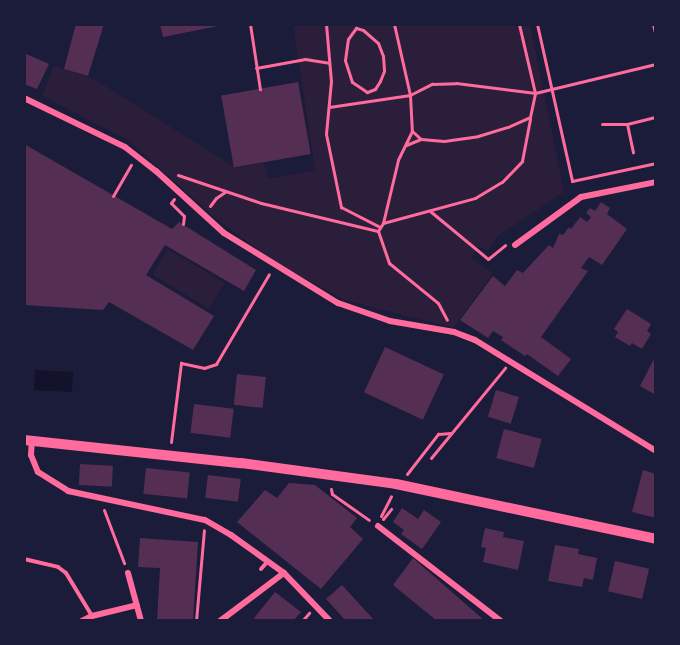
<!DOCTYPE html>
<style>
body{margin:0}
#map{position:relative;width:680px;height:645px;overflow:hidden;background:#1b1b3a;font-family:"Work Sans",sans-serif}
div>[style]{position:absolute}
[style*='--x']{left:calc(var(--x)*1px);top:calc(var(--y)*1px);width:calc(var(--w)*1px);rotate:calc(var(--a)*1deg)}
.green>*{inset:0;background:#2a1e3b;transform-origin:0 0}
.water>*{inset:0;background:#12122b;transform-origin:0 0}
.building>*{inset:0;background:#542f53;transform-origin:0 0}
.path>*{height:3px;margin:-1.5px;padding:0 1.5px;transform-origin:1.5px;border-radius:1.5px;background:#ff6b9d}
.service>*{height:4px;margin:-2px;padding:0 2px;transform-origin:2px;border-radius:2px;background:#ff6b9d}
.minor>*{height:6px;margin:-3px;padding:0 3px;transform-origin:3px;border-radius:3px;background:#ff6b9d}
.primary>*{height:10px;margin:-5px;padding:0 5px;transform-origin:5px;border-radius:5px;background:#ff6b9d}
span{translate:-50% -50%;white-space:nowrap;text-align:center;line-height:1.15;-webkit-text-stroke:4.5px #1b1b3a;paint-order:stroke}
.frame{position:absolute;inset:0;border:26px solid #1b1b3a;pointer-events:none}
</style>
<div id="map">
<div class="green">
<i style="clip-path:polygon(293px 24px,530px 24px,564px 192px,498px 236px,488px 251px,479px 246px,471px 258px,493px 273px,453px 328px,345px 300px,275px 263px,213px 216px,128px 140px,42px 96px,54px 66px,94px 79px,236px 168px,264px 163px,268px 179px,315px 170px)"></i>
<i style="left:168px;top:249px;width:66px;height:30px;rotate:31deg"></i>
</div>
<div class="water">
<i style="left:35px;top:370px;width:38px;height:20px;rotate:3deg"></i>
</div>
<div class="building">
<i style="clip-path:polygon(76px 24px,104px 24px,88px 76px,64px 69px)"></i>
<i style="clip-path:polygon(160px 24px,223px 24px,223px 25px,163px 37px)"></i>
<i style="clip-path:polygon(24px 53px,49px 64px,37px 89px,24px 84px)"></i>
<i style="left:298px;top:82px;width:73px;height:78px;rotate:80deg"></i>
<i style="clip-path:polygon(24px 144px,172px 229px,179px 222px,256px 270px,244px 291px,165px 245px,146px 275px,214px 316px,193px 350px,109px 302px,103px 310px,24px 305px)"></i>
<i style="clip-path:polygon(601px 202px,610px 208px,607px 214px,627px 229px,602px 265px,589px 257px,581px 268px,588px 271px,541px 337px,571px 359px,558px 376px,527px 354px,525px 356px,501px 340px,503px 337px,493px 331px,488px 338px,460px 320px,493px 276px,505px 286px,517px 270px,523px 273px,549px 245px,553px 248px,559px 234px,563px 235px,569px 227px,571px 229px,580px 217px,587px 222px,591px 217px,586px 213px,590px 208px,595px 211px)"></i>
<i style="clip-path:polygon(627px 309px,651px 324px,647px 331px,651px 334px,642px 349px,632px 343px,630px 346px,615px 337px,618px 332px,614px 329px)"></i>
<i style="left:385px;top:347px;width:65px;height:50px;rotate:25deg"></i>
<i style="clip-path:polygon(656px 355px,656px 395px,640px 386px)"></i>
<i style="left:237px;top:374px;width:29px;height:31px;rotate:6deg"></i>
<i style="left:496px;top:390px;width:24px;height:28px;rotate:17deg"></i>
<i style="left:194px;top:404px;width:40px;height:29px;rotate:7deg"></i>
<i style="left:504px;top:429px;width:39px;height:30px;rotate:15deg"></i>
<i style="left:80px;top:464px;width:33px;height:21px;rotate:3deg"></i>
<i style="left:146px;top:468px;width:44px;height:26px;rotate:6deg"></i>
<i style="clip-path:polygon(643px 470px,656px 474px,656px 518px,632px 512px)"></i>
<i style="left:208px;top:475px;width:33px;height:23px;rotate:7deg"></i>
<i style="clip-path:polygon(289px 483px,315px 485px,357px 518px,350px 527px,363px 539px,321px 589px,237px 522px,265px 490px,277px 498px)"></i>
<i style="clip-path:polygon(402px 508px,418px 519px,424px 510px,441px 522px,422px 549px,401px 534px,404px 530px,393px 522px)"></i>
<i style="clip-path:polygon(485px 528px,504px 532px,503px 537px,524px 541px,518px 570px,483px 562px,486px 548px,481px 547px)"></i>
<i style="clip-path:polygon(140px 538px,198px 542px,193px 621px,157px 621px,160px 568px,138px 567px)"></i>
<i style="clip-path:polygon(555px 545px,579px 549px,578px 554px,597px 558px,593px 580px,584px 578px,582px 587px,548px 581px)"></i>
<i style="clip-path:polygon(413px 558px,485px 621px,437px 621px,393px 585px)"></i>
<i style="left:615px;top:561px;width:35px;height:31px;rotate:13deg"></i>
<i style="clip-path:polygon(342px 585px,375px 621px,346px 621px,326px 599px)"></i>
<i style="clip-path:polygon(275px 592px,301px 612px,293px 621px,258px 621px,254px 618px)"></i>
</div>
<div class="path">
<i style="--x:250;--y:24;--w:66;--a:81.3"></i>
<i style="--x:326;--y:24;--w:57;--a:85"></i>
<i style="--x:331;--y:81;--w:53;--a:95.4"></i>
<i style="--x:326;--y:134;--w:75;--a:78.4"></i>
<i style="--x:341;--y:207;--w:44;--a:27.1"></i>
<i style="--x:394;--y:24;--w:73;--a:77.3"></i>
<i style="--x:410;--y:95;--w:36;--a:87"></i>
<i style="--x:412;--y:131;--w:12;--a:42"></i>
<i style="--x:421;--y:139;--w:23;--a:5"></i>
<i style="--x:444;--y:141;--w:34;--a:-8"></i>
<i style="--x:478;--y:136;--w:31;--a:-17"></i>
<i style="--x:508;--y:127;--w:24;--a:-24"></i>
<i style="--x:530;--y:117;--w:25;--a:-78"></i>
<i style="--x:535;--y:93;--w:124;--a:-13.5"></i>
<i style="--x:537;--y:24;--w:161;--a:77.4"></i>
<i style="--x:572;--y:181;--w:86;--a:-12.1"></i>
<i style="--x:653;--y:24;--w:13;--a:77"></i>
<i style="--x:356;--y:28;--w:7;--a:16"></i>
<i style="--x:363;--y:30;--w:20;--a:41"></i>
<i style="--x:378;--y:43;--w:14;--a:69"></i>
<i style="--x:383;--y:56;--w:15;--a:86"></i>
<i style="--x:384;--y:71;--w:11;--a:112"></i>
<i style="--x:380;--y:81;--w:9;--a:122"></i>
<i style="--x:375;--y:89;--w:9;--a:159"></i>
<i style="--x:367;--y:92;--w:18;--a:-146"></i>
<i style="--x:352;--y:82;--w:23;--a:-108"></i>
<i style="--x:345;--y:60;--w:21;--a:-82"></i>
<i style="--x:348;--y:39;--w:14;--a:-54"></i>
<i style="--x:256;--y:68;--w:50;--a:-10.4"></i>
<i style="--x:305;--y:59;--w:24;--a:9"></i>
<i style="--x:329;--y:107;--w:82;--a:-8.4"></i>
<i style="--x:410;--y:95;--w:25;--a:-27"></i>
<i style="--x:432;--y:84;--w:24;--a:-2"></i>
<i style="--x:456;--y:83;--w:80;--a:7.2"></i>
<i style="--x:535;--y:93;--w:71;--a:-103.1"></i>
<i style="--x:602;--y:124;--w:25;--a:0"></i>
<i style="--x:627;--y:124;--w:29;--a:78"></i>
<i style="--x:627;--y:124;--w:30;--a:-14"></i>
<i style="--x:412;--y:131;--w:32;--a:116"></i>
<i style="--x:398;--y:160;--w:65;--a:103.4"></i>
<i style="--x:383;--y:223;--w:9;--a:122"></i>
<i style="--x:378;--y:231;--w:34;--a:71"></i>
<i style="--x:389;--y:263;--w:63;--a:39.2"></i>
<i style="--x:438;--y:303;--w:19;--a:62"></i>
<i style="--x:406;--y:145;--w:16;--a:-22"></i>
<i style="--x:178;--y:175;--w:88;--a:18.6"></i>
<i style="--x:261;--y:203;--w:120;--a:13.5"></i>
<i style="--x:113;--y:196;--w:36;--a:-60"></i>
<i style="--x:174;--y:199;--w:5;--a:127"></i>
<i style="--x:171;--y:203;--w:18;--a:45"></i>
<i style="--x:184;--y:216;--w:8;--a:97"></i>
<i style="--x:210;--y:206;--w:10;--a:-53"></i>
<i style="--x:216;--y:198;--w:11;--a:-34"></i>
<i style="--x:430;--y:211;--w:75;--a:39.6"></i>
<i style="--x:488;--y:259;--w:22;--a:-39"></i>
<i style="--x:383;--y:223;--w:95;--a:-15.2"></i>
<i style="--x:475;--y:198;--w:31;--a:-31"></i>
<i style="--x:502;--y:182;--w:29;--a:-46"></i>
<i style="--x:522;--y:161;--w:43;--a:-79.2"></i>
<i style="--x:171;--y:442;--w:80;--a:-82.8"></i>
<i style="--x:181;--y:363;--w:24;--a:12"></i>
<i style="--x:204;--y:368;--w:13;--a:-18"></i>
<i style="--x:216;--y:364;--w:104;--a:-59.5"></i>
<i style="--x:431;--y:458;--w:117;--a:-50.6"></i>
<i style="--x:407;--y:474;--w:51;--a:-52.2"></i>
<i style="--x:438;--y:434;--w:13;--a:-4"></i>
<i style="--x:331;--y:489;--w:5;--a:79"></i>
<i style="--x:332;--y:494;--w:45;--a:35.1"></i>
<i style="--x:104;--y:510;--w:57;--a:69.3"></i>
<i style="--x:381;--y:516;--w:22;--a:-63"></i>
<i style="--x:383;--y:519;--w:13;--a:-51"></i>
<i style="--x:196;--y:621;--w:91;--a:-85"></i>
<i style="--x:302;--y:621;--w:11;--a:-49"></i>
</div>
<div class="service">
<i style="--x:24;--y:559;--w:35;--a:13"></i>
<i style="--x:58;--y:567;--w:10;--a:37"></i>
<i style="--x:66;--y:573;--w:50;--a:58.8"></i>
<i style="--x:261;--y:569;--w:9;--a:-49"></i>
</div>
<div class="minor">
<i style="--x:24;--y:98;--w:112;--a:25.9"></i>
<i style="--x:125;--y:147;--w:39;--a:38"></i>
<i style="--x:156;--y:171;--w:92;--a:42.4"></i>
<i style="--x:224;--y:233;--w:134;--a:31.6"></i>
<i style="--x:338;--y:303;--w:55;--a:19.1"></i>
<i style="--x:390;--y:321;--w:65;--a:9.8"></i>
<i style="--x:454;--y:332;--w:22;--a:21"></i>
<i style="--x:475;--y:340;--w:212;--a:31.5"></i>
<i style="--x:515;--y:245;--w:82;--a:-36"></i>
<i style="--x:581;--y:197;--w:76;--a:-11.3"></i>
<i style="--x:32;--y:440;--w:15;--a:94"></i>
<i style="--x:31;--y:455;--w:18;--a:68"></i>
<i style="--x:38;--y:472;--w:36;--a:32"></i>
<i style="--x:68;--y:491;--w:140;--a:12"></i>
<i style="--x:205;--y:520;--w:30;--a:30"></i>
<i style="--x:231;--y:535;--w:65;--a:35.6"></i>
<i style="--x:284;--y:573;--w:66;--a:46.2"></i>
<i style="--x:378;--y:526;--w:155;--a:37.7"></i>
<i style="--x:128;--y:573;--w:50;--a:74.8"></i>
<i style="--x:82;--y:621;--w:11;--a:-27"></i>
<i style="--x:92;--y:616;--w:46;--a:-13.7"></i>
<i style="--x:220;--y:621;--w:80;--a:-36.9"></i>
</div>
<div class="primary">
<i style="--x:24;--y:440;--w:218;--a:6.1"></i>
<i style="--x:241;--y:463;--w:156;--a:7.7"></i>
<i style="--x:396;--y:484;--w:266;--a:11.9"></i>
</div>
<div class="frame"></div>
</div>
